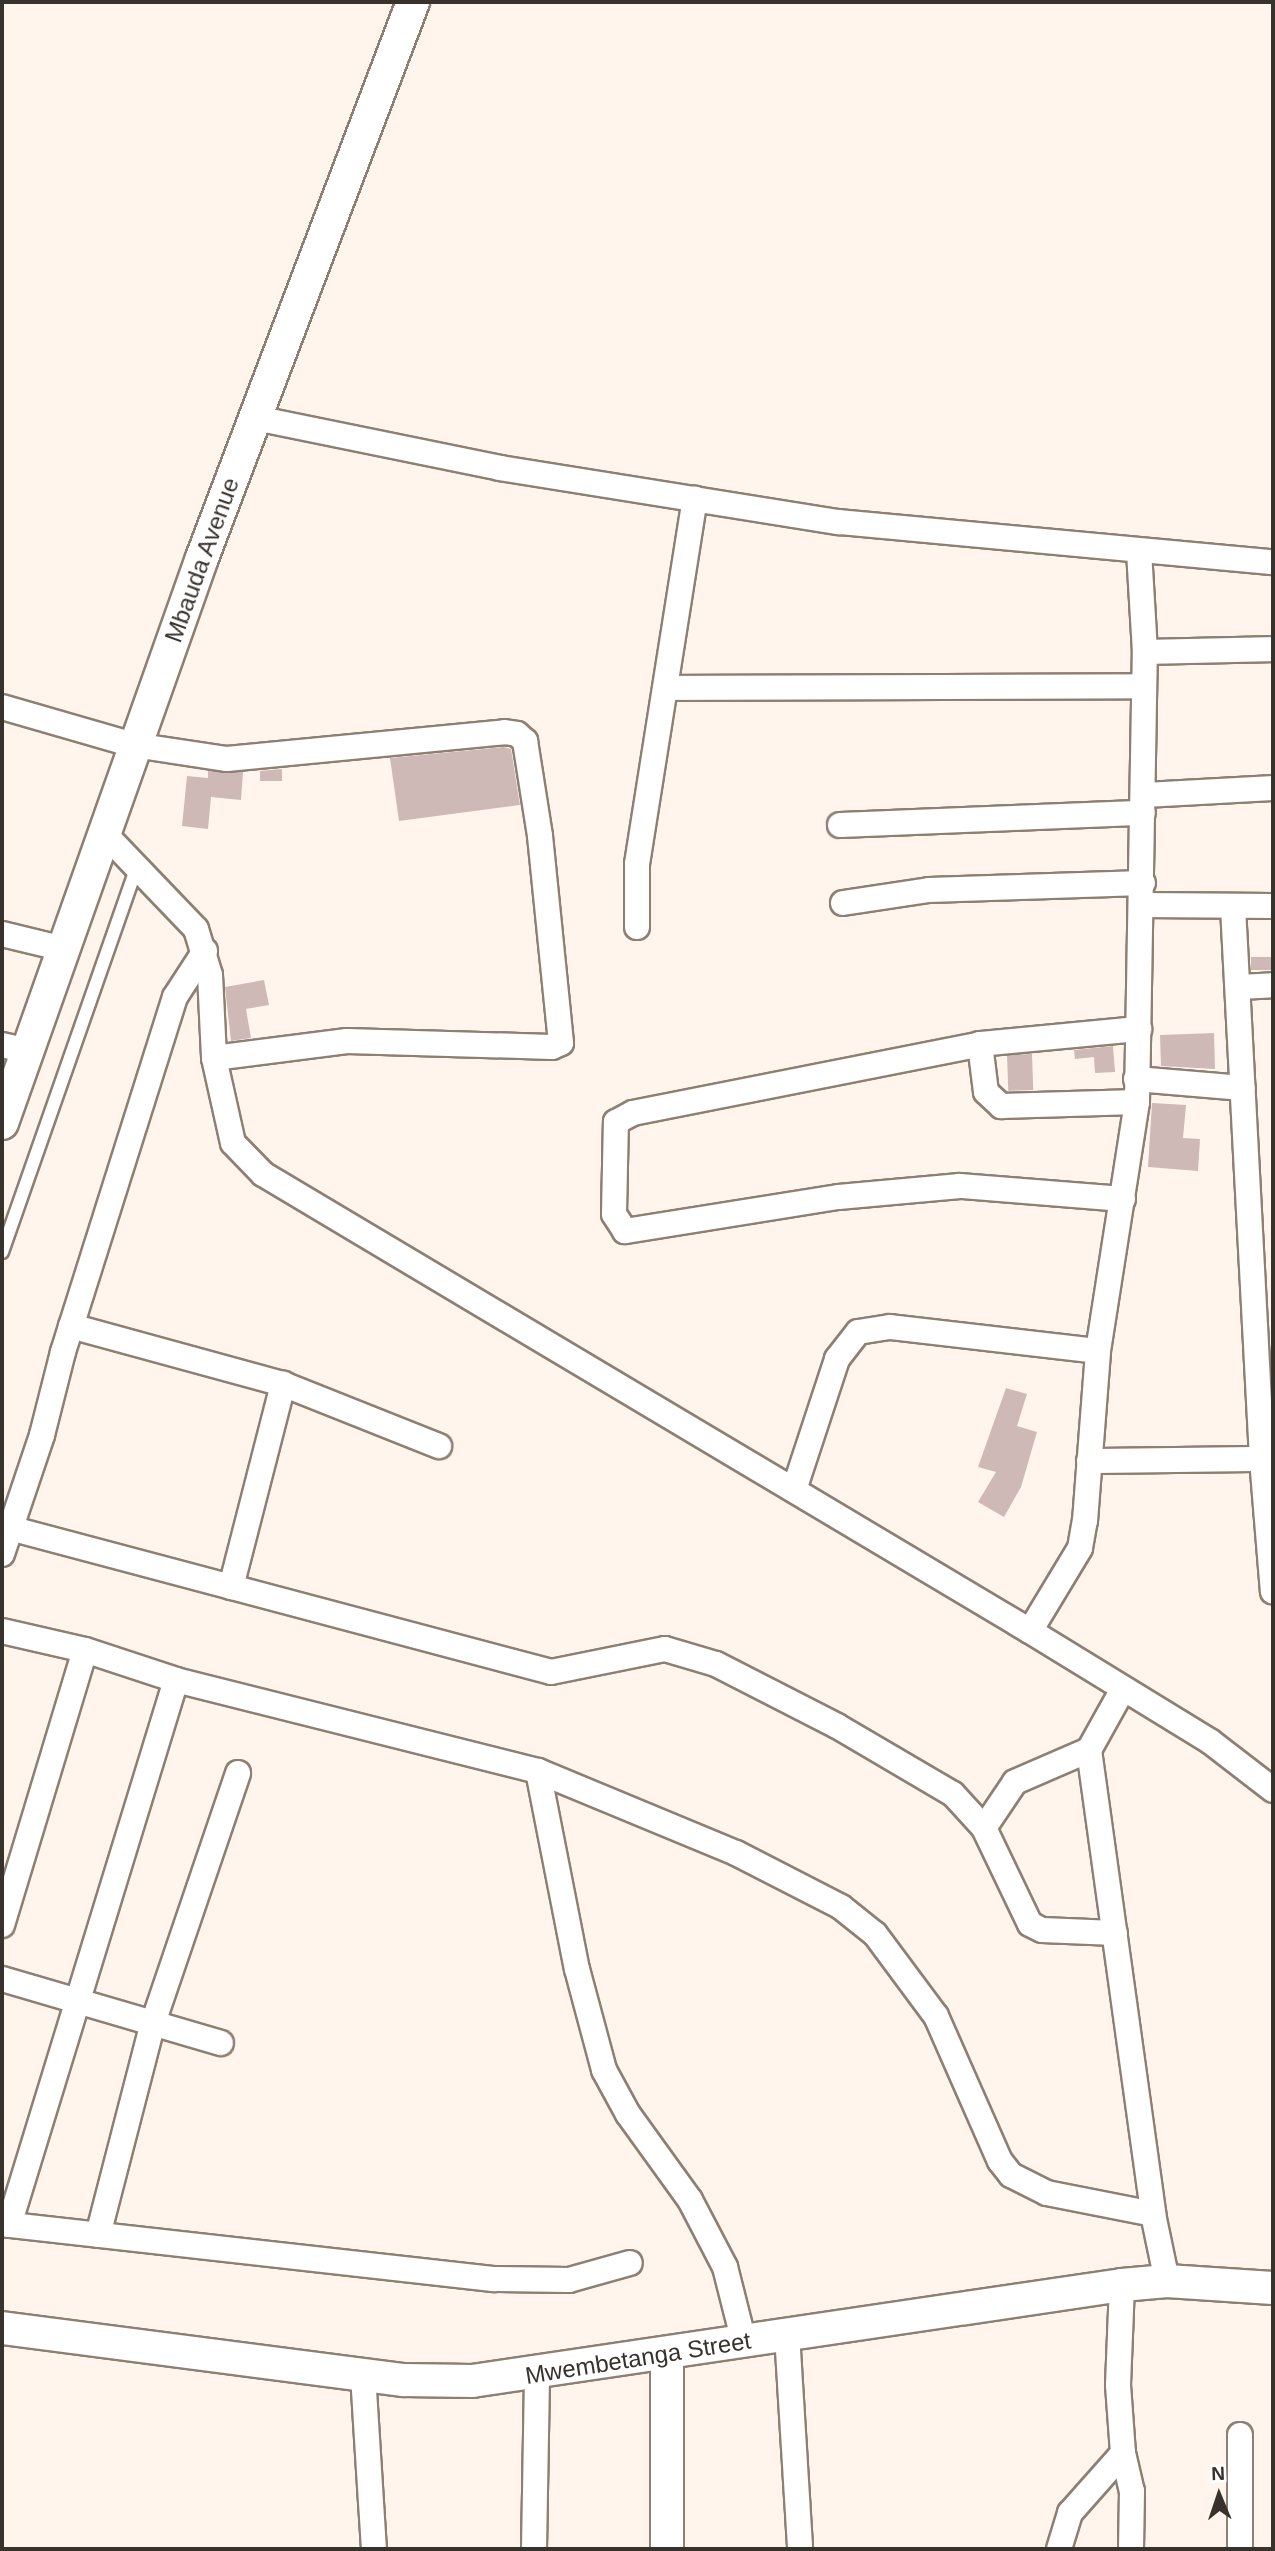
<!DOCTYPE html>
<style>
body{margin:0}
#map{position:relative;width:1275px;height:2551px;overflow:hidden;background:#fff5ec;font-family:Arial,sans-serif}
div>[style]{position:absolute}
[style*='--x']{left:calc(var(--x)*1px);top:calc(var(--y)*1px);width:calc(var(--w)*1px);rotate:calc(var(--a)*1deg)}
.building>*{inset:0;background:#cfb9b7;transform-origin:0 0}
.roads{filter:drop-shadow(2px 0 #8e7f73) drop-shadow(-2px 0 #8e7f73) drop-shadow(0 2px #8e7f73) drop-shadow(0 -2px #8e7f73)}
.service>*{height:12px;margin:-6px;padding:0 6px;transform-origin:6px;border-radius:6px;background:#fff}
.minor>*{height:24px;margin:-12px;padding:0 12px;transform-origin:12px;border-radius:12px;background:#fff}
.tertiary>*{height:32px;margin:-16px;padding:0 16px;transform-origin:16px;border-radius:16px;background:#fff}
span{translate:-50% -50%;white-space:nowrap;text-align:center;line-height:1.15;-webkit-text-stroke:5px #fff;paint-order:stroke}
.street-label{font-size:24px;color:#38322d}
.frame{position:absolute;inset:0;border:4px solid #38322d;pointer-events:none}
.north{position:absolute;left:1184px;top:2460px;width:70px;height:70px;-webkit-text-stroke:5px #fff;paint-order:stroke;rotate:358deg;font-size:19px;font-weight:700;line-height:28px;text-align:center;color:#38322d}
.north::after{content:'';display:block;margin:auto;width:24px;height:32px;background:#38322d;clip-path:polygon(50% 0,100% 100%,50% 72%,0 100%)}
</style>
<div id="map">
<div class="building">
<i style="clip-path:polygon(504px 747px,511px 749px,520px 805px,399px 821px,390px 758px)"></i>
<i style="clip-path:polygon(282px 769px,282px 781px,260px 781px,260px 771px)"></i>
<i style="clip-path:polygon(208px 771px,243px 772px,241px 800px,211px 797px,208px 829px,182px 826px,187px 776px,208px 778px)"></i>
<i style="left:1273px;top:957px;width:13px;height:22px;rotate:90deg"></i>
<i style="clip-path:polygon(264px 980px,269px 1005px,246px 1009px,251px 1038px,231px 1041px,225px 987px)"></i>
<i style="clip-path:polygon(1214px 1033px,1215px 1069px,1161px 1066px,1160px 1035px)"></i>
<i style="clip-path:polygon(1113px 1046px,1115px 1072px,1095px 1073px,1094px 1057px,1075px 1059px,1074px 1050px)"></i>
<i style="left:1032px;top:1054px;width:36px;height:25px;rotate:88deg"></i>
<i style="clip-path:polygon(1152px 1103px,1186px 1105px,1183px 1138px,1200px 1139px,1198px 1171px,1148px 1167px)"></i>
<i style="clip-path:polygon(1006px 1388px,1027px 1394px,1017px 1426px,1037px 1432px,1021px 1487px,1004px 1517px,978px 1502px,996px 1472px,978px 1467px)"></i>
</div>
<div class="roads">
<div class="service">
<i style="--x:2;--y:1252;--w:405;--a:-70.7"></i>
</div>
<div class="minor">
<i style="--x:255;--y:418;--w:250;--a:11.5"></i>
<i style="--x:500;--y:468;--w:343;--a:9.1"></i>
<i style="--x:839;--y:522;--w:436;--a:5.3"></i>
<i style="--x:1145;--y:652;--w:128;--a:-1.3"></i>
<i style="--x:668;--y:688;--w:476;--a:-0.2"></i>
<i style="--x:2;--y:707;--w:137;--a:16.1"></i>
<i style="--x:134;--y:745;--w:94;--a:8.6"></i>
<i style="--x:227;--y:759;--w:279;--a:-5.5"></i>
<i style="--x:505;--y:732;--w:12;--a:9"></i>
<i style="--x:517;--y:734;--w:11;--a:41"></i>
<i style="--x:525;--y:741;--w:96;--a:81"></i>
<i style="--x:540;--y:836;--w:208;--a:84.2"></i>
<i style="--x:561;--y:1043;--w:10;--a:156"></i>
<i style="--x:552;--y:1047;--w:205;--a:-178.3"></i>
<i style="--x:347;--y:1041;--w:134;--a:172.7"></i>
<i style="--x:1143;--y:795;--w:130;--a:-3.1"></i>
<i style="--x:840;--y:825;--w:303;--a:-2.3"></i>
<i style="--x:103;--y:832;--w:134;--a:46.2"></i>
<i style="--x:196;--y:929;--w:48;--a:73.1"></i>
<i style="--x:210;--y:975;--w:83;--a:87.2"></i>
<i style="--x:214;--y:1058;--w:87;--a:77.4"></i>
<i style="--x:233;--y:1143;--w:43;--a:45.9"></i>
<i style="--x:263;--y:1174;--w:893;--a:30.79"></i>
<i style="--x:1030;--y:1631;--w:212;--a:31.5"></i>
<i style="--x:1211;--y:1742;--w:78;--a:37.7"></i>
<i style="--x:843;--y:903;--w:87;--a:-8.6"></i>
<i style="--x:929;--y:890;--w:214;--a:-1.9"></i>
<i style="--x:1142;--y:905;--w:131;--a:0.4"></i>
<i style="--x:1233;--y:907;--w:553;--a:86.99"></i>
<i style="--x:1262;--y:1459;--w:133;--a:85.3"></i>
<i style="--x:637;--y:927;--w:63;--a:-90"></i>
<i style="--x:637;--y:864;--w:370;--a:-81"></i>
<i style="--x:2;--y:934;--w:60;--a:13.6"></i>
<i style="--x:1240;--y:987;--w:33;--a:-3"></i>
<i style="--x:980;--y:1044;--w:48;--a:82.9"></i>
<i style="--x:986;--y:1092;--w:21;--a:43"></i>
<i style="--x:1001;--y:1106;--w:136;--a:-1.7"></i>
<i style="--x:2;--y:1045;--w:26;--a:13"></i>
<i style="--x:1136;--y:1079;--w:107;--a:4.8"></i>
<i style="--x:1123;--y:1199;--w:164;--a:-175.4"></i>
<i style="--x:960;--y:1186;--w:122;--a:174.8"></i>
<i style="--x:838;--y:1197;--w:216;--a:170.9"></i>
<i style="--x:625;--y:1231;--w:20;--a:-123"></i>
<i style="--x:614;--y:1214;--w:92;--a:-88.8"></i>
<i style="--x:616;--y:1122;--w:19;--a:-28"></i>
<i style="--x:633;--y:1113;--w:354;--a:-11.2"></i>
<i style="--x:980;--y:1044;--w:160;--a:-5.4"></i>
<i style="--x:71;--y:1326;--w:220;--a:15.3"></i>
<i style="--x:283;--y:1384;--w:168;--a:21.7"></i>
<i style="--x:1089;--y:1461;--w:173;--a:-0.7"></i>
<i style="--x:794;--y:1490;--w:138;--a:-71.8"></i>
<i style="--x:837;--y:1359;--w:34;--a:-52"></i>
<i style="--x:858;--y:1332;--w:32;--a:-9"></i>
<i style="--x:890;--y:1327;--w:209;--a:6.6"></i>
<i style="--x:2;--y:1526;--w:568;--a:14.89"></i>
<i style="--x:551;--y:1672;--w:116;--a:-11.4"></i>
<i style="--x:665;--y:1649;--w:53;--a:16.4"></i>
<i style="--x:716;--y:1664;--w:136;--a:27.1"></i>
<i style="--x:837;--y:1726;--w:134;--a:30.4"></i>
<i style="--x:953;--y:1794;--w:46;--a:47.6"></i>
<i style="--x:984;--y:1828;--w:106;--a:64.4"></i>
<i style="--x:1030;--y:1924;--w:13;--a:27"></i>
<i style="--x:1042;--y:1930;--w:73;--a:2.4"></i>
<i style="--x:2;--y:1554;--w:126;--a:-71.4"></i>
<i style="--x:42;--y:1435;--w:86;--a:-75.8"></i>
<i style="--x:63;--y:1352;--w:372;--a:-72.5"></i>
<i style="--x:175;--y:997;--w:55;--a:-56.9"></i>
<i style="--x:231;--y:1587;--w:210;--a:-75.6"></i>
<i style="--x:2;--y:1631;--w:85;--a:12.9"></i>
<i style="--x:85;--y:1650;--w:96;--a:18.2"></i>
<i style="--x:176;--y:1680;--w:373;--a:14.1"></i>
<i style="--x:538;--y:1771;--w:214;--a:22.5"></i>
<i style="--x:736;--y:1853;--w:118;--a:27.2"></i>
<i style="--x:841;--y:1907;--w:43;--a:38.5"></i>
<i style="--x:875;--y:1934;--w:102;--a:53.4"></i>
<i style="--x:936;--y:2016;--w:158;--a:66.2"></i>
<i style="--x:1000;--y:2161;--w:18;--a:52"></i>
<i style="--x:1011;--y:2175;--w:40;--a:26.6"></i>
<i style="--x:1047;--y:2193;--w:108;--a:11.2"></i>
<i style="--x:1030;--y:1631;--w:97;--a:-58.9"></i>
<i style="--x:1080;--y:1548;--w:27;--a:-80"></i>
<i style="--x:1085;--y:1521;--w:170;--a:-85.6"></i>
<i style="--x:1098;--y:1351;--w:252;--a:-81.1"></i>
<i style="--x:1137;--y:1102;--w:450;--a:-89"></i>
<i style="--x:1145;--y:652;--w:101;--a:-93.4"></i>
<i style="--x:1123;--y:1689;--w:70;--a:119.1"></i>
<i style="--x:1089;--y:1750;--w:468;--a:82.1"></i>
<i style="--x:1153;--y:2214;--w:68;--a:78.2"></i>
<i style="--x:538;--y:1771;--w:202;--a:78.9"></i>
<i style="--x:577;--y:1969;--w:105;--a:75"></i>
<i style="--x:604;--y:2070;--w:50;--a:61.4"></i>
<i style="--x:628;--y:2114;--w:106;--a:54.2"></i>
<i style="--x:690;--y:2200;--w:76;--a:62.4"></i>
<i style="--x:725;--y:2267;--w:77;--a:75.8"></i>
<i style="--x:984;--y:1828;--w:55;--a:-56"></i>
<i style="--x:1015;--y:1782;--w:81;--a:-23.4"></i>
<i style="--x:2;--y:1925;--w:287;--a:-73.2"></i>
<i style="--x:2;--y:1979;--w:228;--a:16.3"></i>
<i style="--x:2;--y:2224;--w:496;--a:6.4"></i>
<i style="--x:495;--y:2279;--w:74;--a:0.8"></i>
<i style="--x:569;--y:2280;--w:63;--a:-15.6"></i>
<i style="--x:9;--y:2225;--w:570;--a:-72.96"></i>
<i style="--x:98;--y:2235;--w:219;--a:-75.5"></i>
<i style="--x:153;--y:2023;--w:264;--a:-71.2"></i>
<i style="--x:1122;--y:2285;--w:100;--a:92.3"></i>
<i style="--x:1118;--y:2385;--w:68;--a:85.8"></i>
<i style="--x:1123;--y:2453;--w:39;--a:77"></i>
<i style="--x:1132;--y:2491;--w:58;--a:91"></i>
<i style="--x:787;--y:2334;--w:215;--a:86.5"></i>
<i style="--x:363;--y:2375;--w:174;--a:86.4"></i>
<i style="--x:1240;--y:2435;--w:114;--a:90"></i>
<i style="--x:534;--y:2549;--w:175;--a:-89"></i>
<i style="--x:1059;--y:2549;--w:38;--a:-73"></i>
<i style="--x:1070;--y:2513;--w:80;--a:-48.5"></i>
</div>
<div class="tertiary">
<i style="--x:2;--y:1123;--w:599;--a:-70.51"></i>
<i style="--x:202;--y:558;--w:595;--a:-69.22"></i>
<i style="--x:2;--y:2328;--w:405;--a:7.4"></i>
<i style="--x:404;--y:2380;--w:68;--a:0.8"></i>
<i style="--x:472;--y:2381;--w:657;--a:-8.4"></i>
<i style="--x:1122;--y:2285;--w:45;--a:-5.1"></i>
<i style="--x:1167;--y:2281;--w:106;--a:3.8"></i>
<i style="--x:667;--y:2355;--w:194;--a:90"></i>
</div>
</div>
<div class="street-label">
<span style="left:202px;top:560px;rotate:-70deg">Mbauda Avenue</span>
<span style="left:638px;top:2358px;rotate:-9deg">Mwembetanga Street</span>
</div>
<div class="frame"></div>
<div class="north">N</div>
</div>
